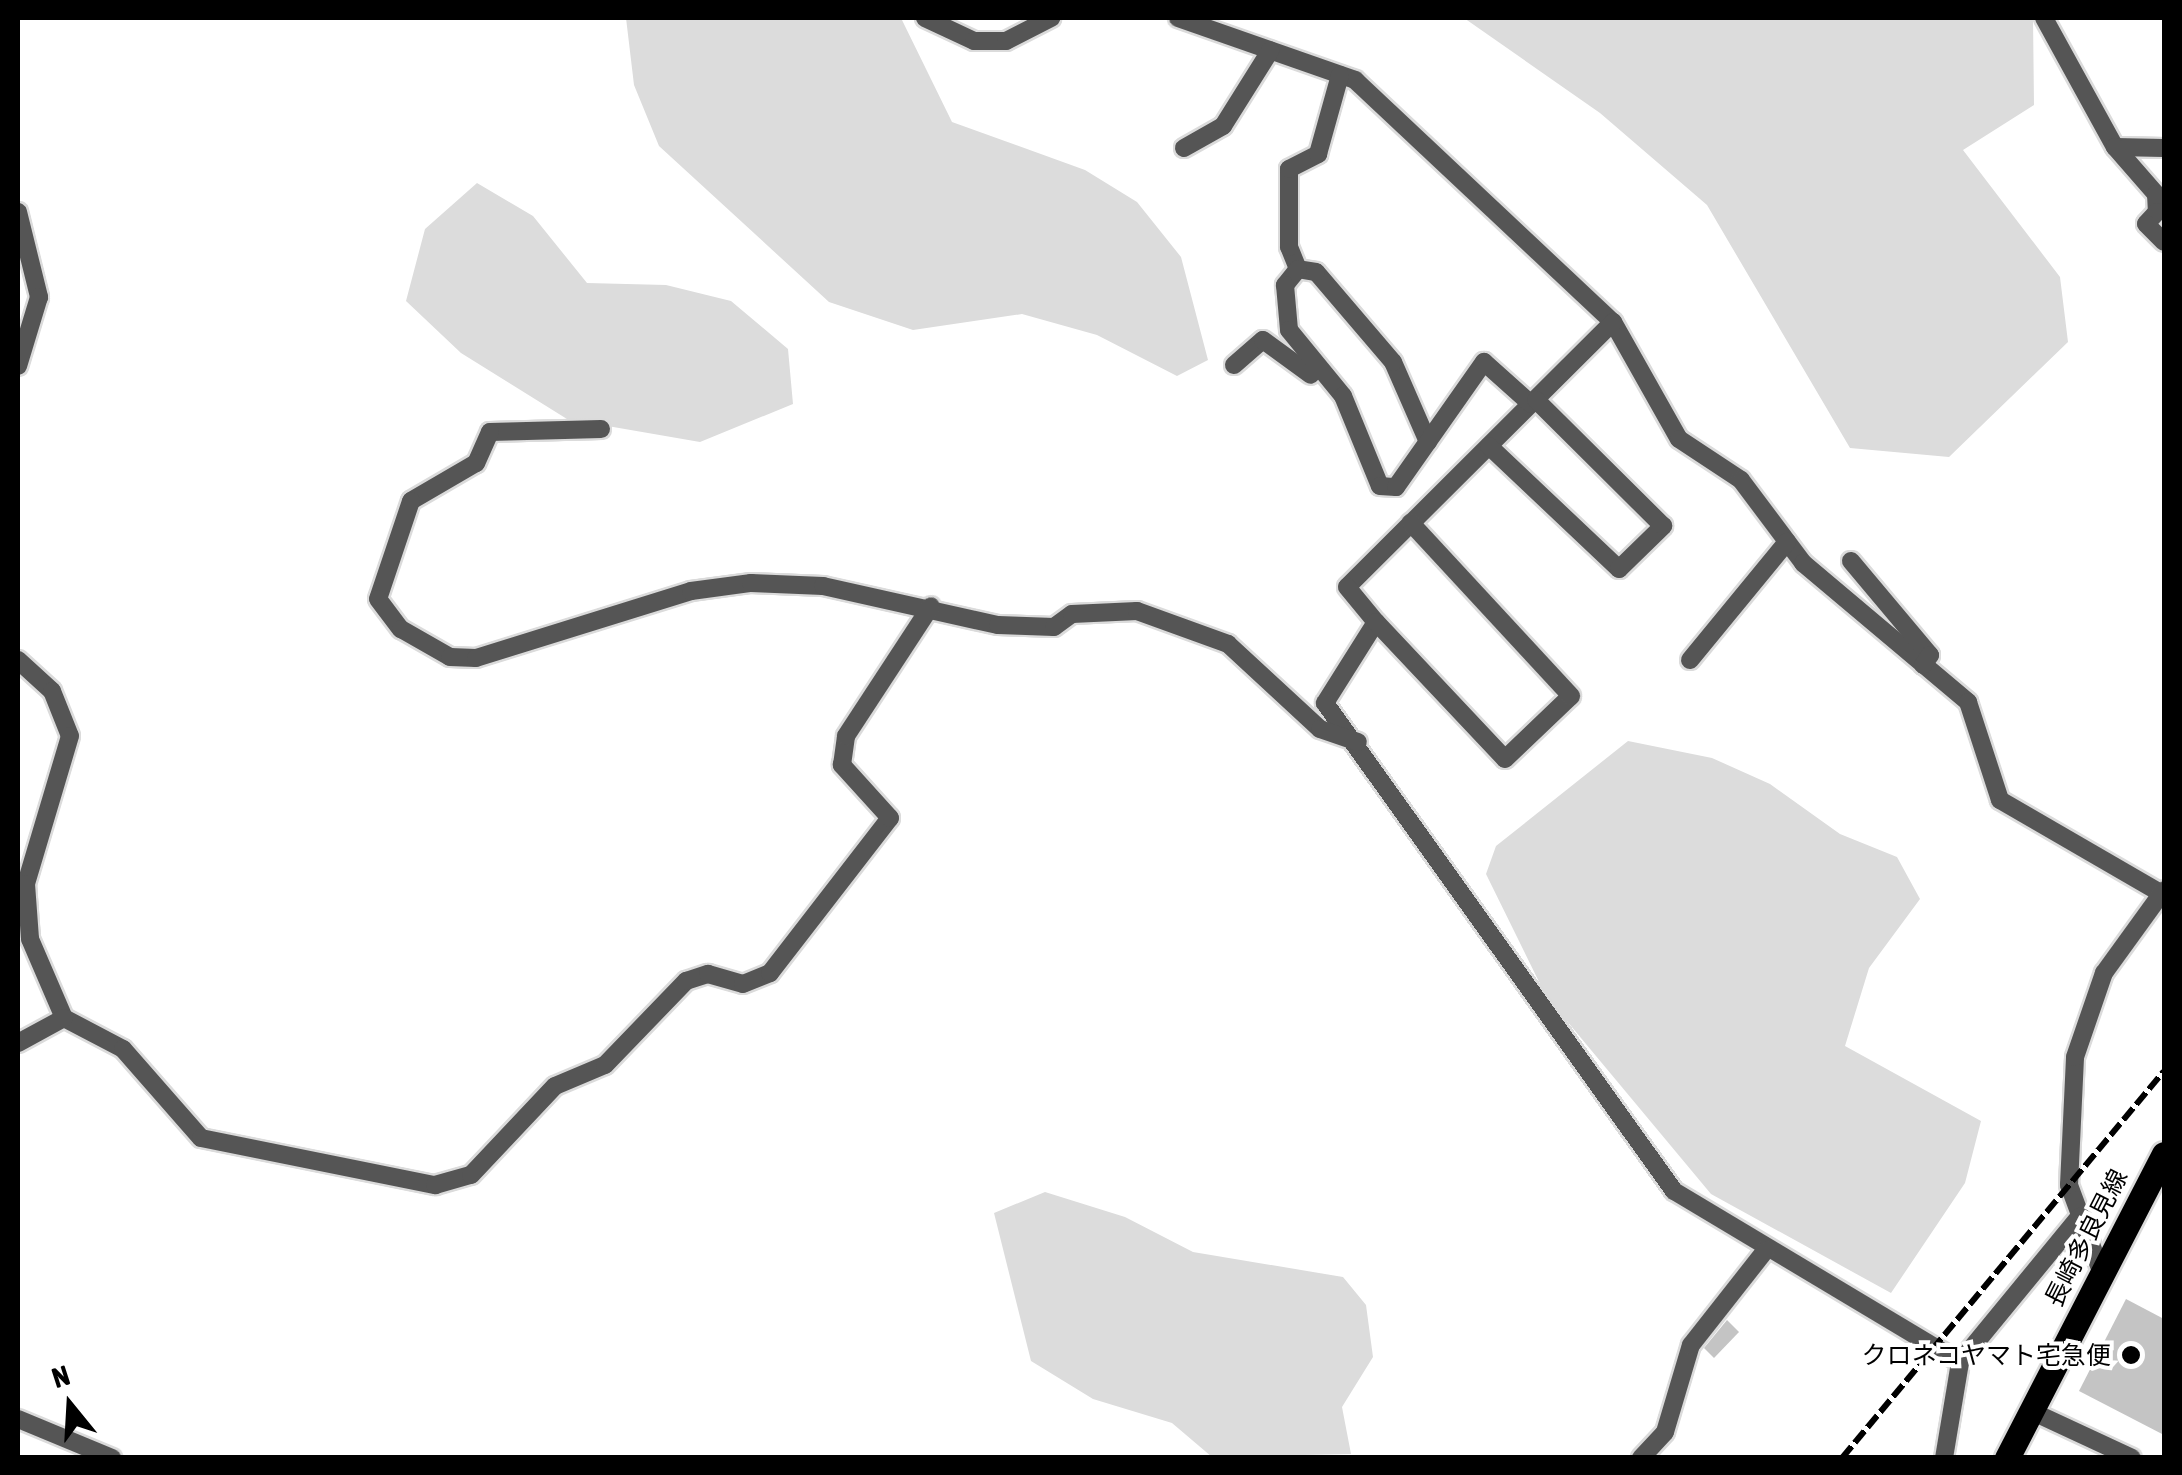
<!DOCTYPE html>
<meta charset="utf-8">
<style>
body{margin:0}
#map{position:relative;width:2182px;height:1475px;overflow:hidden;background:#fff;font-family:"Asap Condensed","Noto Sans JP",sans-serif}
div>[style]{position:absolute}
[style*='--x']{left:calc(var(--x)*1px);top:calc(var(--y)*1px);width:calc(var(--w)*1px);rotate:calc(var(--a)*1deg)}
.green>*{inset:0;background:#dcdcdc}
.building>*{inset:0;background:#c4c4c4}
.roads{filter:drop-shadow(2px 0 #dbdbdb) drop-shadow(-2px 0 #dbdbdb) drop-shadow(0 2px #dbdbdb) drop-shadow(0 -2px #dbdbdb)}
.minor>*{height:18px;margin:-9px;padding:0 9px;transform-origin:9px;border-radius:9px;background:#555}
.primary>*{height:25px;margin:-12.5px;padding:0 12.5px;transform-origin:12.5px;border-radius:12.5px;background:#000}
.rail>*{height:6px;margin-top:-3px;transform-origin:0;background:repeating-linear-gradient(90deg,#000 0 15px,transparent 0 20px)}
.dots>*{width:28px;height:28px;translate:-50% -50%;box-sizing:border-box;border:5px solid #fff;border-radius:50%}
span{translate:-50% -50%;white-space:nowrap;text-align:center;line-height:1.15;-webkit-text-stroke:8px #fff;paint-order:stroke}
.street-label{font-size:25px;color:#000}
.poi-label{font-size:25px;color:#000}
.right{translate:-100% -50%;text-align:right}
.frame{position:absolute;inset:0;border:20px solid #000;pointer-events:none}
.north{position:absolute;left:20px;top:1355px;width:100px;height:100px;-webkit-text-stroke:8px #fff;paint-order:stroke;rotate:342deg;font-size:28px;font-weight:700;line-height:40px;text-align:center;color:#000}
.north::after{content:'';display:block;margin:auto;width:35px;height:45px;background:#000;clip-path:polygon(50% 0,100% 100%,50% 72%,0 100%)}
</style>
<div id="map">
<div class="green">
<i style="clip-path:polygon(626px 18px,901px 18px,952px 122px,1085px 170px,1137px 202px,1181px 257px,1208px 360px,1177px 376px,1097px 335px,1022px 314px,913px 330px,829px 302px,659px 146px,634px 85px)"></i>
<i style="clip-path:polygon(1464px 18px,2033px 18px,2034px 105px,1963px 150px,2060px 277px,2068px 342px,1949px 457px,1850px 448px,1707px 205px,1600px 113px)"></i>
<i style="clip-path:polygon(477px 183px,533px 216px,587px 283px,666px 285px,731px 301px,788px 349px,793px 404px,700px 442px,567px 419px,461px 353px,406px 301px,425px 229px)"></i>
<i style="clip-path:polygon(1628px 741px,1712px 758px,1770px 784px,1840px 834px,1897px 857px,1920px 899px,1869px 968px,1845px 1046px,1981px 1121px,1965px 1183px,1891px 1293px,1711px 1194px,1546px 996px,1486px 874px,1496px 846px)"></i>
<i style="clip-path:polygon(1045px 1192px,1125px 1217px,1193px 1252px,1343px 1277px,1366px 1305px,1373px 1357px,1342px 1407px,1351px 1454px,1212px 1457px,1172px 1423px,1093px 1399px,1031px 1361px,994px 1213px)"></i>
</div>
<div class="building">
<i style="clip-path:polygon(2126px 1299px,2164px 1319px,2164px 1435px,2079px 1391px)"></i>
<i style="clip-path:polygon(1727px 1320px,1739px 1332px,1714px 1358px,1704px 1348px)"></i>
</div>
<div class="roads">
<div class="minor">
<i style="--x:925;--y:18;--w:54;--a:25.1"></i>
<i style="--x:974;--y:41;--w:32;--a:0"></i>
<i style="--x:1006;--y:41;--w:51;--a:-27.1"></i>
<i style="--x:1178;--y:18;--w:188;--a:19.3"></i>
<i style="--x:1355;--y:80;--w:354;--a:43.2"></i>
<i style="--x:1613;--y:322;--w:134;--a:60.6"></i>
<i style="--x:1679;--y:439;--w:74;--a:33.5"></i>
<i style="--x:1741;--y:480;--w:104;--a:53.2"></i>
<i style="--x:1803;--y:563;--w:216;--a:40.1"></i>
<i style="--x:1968;--y:702;--w:103;--a:71.9"></i>
<i style="--x:2000;--y:800;--w:190;--a:30.1"></i>
<i style="--x:2044;--y:18;--w:147;--a:61.2"></i>
<i style="--x:2115;--y:147;--w:49;--a:1.2"></i>
<i style="--x:2115;--y:147;--w:62;--a:48.9"></i>
<i style="--x:2156;--y:194;--w:18;--a:87"></i>
<i style="--x:2157;--y:212;--w:16;--a:133"></i>
<i style="--x:2146;--y:224;--w:25;--a:45"></i>
<i style="--x:1184;--y:148;--w:45;--a:-29.4"></i>
<i style="--x:1223;--y:126;--w:89;--a:-57.9"></i>
<i style="--x:18;--y:212;--w:88;--a:76.1"></i>
<i style="--x:39;--y:297;--w:72;--a:106.9"></i>
<i style="--x:1298;--y:269;--w:24;--a:-112"></i>
<i style="--x:1289;--y:247;--w:78;--a:-90"></i>
<i style="--x:1289;--y:169;--w:33;--a:-27"></i>
<i style="--x:1318;--y:154;--w:82;--a:-74.4"></i>
<i style="--x:1613;--y:322;--w:375;--a:135.1"></i>
<i style="--x:1347;--y:587;--w:45;--a:50.4"></i>
<i style="--x:1376;--y:622;--w:96;--a:122.2"></i>
<i style="--x:1325;--y:703;--w:600;--a:54.43"></i>
<i style="--x:1674;--y:1191;--w:333;--a:30.9"></i>
<i style="--x:1234;--y:365;--w:38;--a:-41"></i>
<i style="--x:1263;--y:340;--w:59;--a:36.1"></i>
<i style="--x:601;--y:429;--w:111;--a:178.5"></i>
<i style="--x:490;--y:432;--w:34;--a:114"></i>
<i style="--x:476;--y:463;--w:75;--a:149.7"></i>
<i style="--x:411;--y:501;--w:103;--a:108.6"></i>
<i style="--x:378;--y:599;--w:38;--a:53"></i>
<i style="--x:401;--y:629;--w:56;--a:29.7"></i>
<i style="--x:450;--y:657;--w:26;--a:2"></i>
<i style="--x:476;--y:658;--w:225;--a:-17.3"></i>
<i style="--x:691;--y:591;--w:61;--a:-7.6"></i>
<i style="--x:751;--y:583;--w:72;--a:2.4"></i>
<i style="--x:823;--y:586;--w:179;--a:12.6"></i>
<i style="--x:998;--y:625;--w:56;--a:2"></i>
<i style="--x:1054;--y:627;--w:22;--a:-36"></i>
<i style="--x:1072;--y:614;--w:65;--a:-2.6"></i>
<i style="--x:1137;--y:611;--w:97;--a:19.9"></i>
<i style="--x:1228;--y:644;--w:125;--a:42.7"></i>
<i style="--x:1320;--y:729;--w:40;--a:18.9"></i>
<i style="--x:1428;--y:442;--w:87;--a:-113.6"></i>
<i style="--x:1393;--y:362;--w:118;--a:-130.5"></i>
<i style="--x:1316;--y:272;--w:18;--a:-171"></i>
<i style="--x:1298;--y:269;--w:21;--a:129"></i>
<i style="--x:1285;--y:285;--w:45;--a:84.9"></i>
<i style="--x:1289;--y:330;--w:85;--a:50.7"></i>
<i style="--x:1343;--y:396;--w:97;--a:67.7"></i>
<i style="--x:1380;--y:486;--w:16;--a:4"></i>
<i style="--x:1396;--y:487;--w:153;--a:-54.9"></i>
<i style="--x:1484;--y:362;--w:63;--a:41.8"></i>
<i style="--x:1489;--y:446;--w:179;--a:43.4"></i>
<i style="--x:1619;--y:569;--w:62;--a:-44.3"></i>
<i style="--x:1663;--y:526;--w:179;--a:-135.2"></i>
<i style="--x:1851;--y:561;--w:123;--a:50"></i>
<i style="--x:1930;--y:655;--w:12;--a:125"></i>
<i style="--x:1376;--y:622;--w:188;--a:46.7"></i>
<i style="--x:1505;--y:759;--w:91;--a:-43.7"></i>
<i style="--x:1571;--y:696;--w:236;--a:-132.8"></i>
<i style="--x:18;--y:660;--w:46;--a:42.4"></i>
<i style="--x:52;--y:691;--w:48;--a:68.2"></i>
<i style="--x:70;--y:736;--w:154;--a:106.6"></i>
<i style="--x:26;--y:884;--w:55;--a:85.8"></i>
<i style="--x:30;--y:939;--w:86;--a:66.7"></i>
<i style="--x:64;--y:1018;--w:67;--a:27.7"></i>
<i style="--x:123;--y:1049;--w:118;--a:48.8"></i>
<i style="--x:201;--y:1138;--w:239;--a:11.4"></i>
<i style="--x:435;--y:1185;--w:37;--a:-16"></i>
<i style="--x:471;--y:1175;--w:122;--a:-46.7"></i>
<i style="--x:555;--y:1086;--w:54;--a:-22.8"></i>
<i style="--x:605;--y:1065;--w:117;--a:-46"></i>
<i style="--x:686;--y:981;--w:23;--a:-18"></i>
<i style="--x:708;--y:974;--w:36;--a:16"></i>
<i style="--x:743;--y:984;--w:29;--a:-22"></i>
<i style="--x:770;--y:973;--w:196;--a:-52.3"></i>
<i style="--x:890;--y:818;--w:72;--a:-132.2"></i>
<i style="--x:842;--y:765;--w:29;--a:-82"></i>
<i style="--x:846;--y:736;--w:155;--a:-56.8"></i>
<i style="--x:1690;--y:660;--w:153;--a:-50.6"></i>
<i style="--x:18;--y:1043;--w:52;--a:-28.5"></i>
<i style="--x:2101;--y:1271;--w:92;--a:-110.4"></i>
<i style="--x:2069;--y:1185;--w:128;--a:-87.3"></i>
<i style="--x:2075;--y:1057;--w:89;--a:-71"></i>
<i style="--x:2104;--y:973;--w:102;--a:-54.1"></i>
<i style="--x:2033;--y:1412;--w:109;--a:24.9"></i>
<i style="--x:18;--y:1419;--w:102;--a:22.5"></i>
<i style="--x:1641;--y:1458;--w:35;--a:-47"></i>
<i style="--x:1665;--y:1432;--w:91;--a:-73.4"></i>
<i style="--x:1691;--y:1345;--w:120;--a:-51.8"></i>
<i style="--x:1944;--y:1458;--w:97;--a:-80.5"></i>
<i style="--x:1960;--y:1362;--w:188;--a:-50.6"></i>
</div>
<div class="primary">
<i style="--x:2007;--y:1458;--w:342;--a:-62.7"></i>
</div>
</div>
<div class="rail">
<i style="--x:1842;--y:1458;--w:503;--a:-50.24"></i>
</div>
<div class="dots">
<i style="left:2131px;top:1355px;background:#000"></i>
</div>
<div class="street-label">
<span style="left:2086px;top:1238px;rotate:-63deg">長崎多良見線</span>
</div>
<div class="poi-label">
<span class="right" style="left:2111px;top:1355px">クロネコヤマト宅急便</span>
</div>
<div class="frame"></div>
<div class="north">N</div>
</div>
